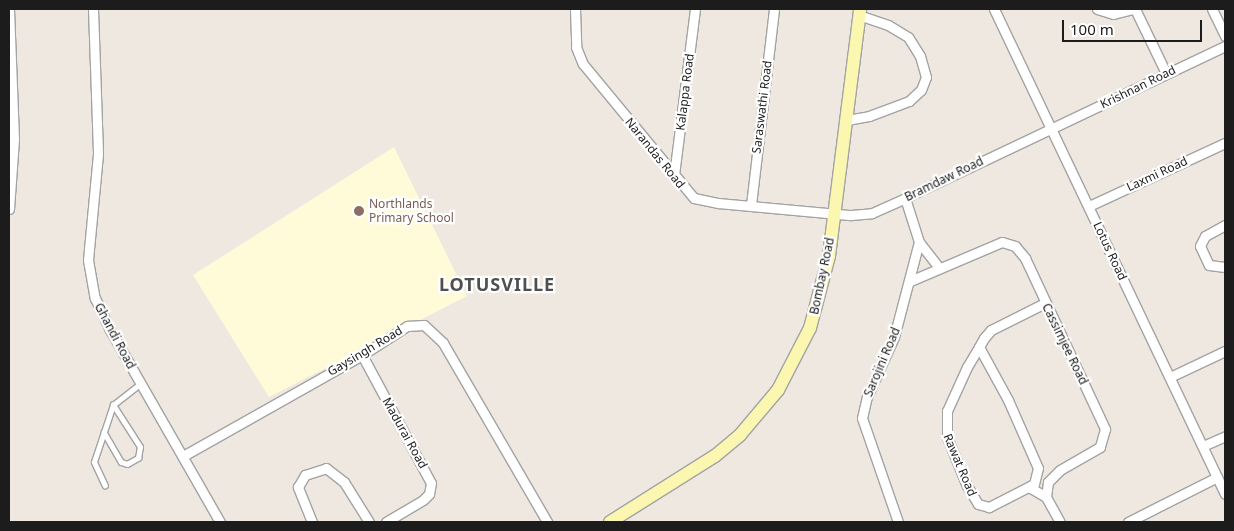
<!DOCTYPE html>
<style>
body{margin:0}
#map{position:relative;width:1234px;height:531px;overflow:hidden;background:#eee8e1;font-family:"Noto Sans",sans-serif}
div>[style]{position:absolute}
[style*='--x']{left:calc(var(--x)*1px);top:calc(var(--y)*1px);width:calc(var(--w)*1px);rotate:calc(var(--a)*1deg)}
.education>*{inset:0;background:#fffbd8}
.roads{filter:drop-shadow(1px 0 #a3a3a3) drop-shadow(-1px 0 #a3a3a3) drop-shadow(0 1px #a3a3a3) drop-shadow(0 -1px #a3a3a3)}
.lane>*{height:4.5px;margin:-2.25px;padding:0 2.25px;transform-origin:2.25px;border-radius:2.25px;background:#fff}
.street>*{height:9px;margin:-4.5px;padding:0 4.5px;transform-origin:4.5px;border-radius:4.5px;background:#fff}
.secondary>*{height:12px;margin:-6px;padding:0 6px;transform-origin:6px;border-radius:6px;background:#fbf7b1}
.dots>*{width:14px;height:14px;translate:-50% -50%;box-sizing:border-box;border:2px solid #fff;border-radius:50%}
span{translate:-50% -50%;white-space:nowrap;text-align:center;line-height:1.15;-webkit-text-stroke:4.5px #fff;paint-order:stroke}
.street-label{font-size:12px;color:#1c1c1c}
.education-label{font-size:12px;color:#785e54}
.left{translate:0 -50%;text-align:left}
.district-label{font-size:18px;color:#4f4f4f;font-weight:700;letter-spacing:1px}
.frame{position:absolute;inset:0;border:10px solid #1c1c1c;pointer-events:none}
.scale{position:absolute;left:1062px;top:20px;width:140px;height:22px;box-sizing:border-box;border:2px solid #1c1c1c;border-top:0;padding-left:6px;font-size:15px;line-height:18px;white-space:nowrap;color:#1c1c1c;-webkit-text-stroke:4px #fff;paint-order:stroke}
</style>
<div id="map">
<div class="education">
<i style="clip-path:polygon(394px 147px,467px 296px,269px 397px,193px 275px)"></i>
</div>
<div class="roads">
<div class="lane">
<i style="--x:104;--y:432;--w:34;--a:60"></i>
<i style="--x:121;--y:462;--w:6;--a:18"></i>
<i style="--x:127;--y:464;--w:13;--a:-29"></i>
<i style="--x:138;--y:458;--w:11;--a:-80"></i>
<i style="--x:140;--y:447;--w:50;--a:-122.7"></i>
<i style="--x:105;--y:486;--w:26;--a:-115"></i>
<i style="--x:94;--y:462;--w:60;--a:-71.6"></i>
<i style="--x:113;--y:405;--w:36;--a:-38"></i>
</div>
<div class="street">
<i style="--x:93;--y:9;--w:145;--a:88"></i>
<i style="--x:98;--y:154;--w:106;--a:95.4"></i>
<i style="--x:88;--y:260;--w:39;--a:80"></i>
<i style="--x:95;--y:298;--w:35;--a:65"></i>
<i style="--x:110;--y:330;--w:221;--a:60.2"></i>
<i style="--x:575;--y:9;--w:38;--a:88"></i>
<i style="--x:576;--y:47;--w:18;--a:68"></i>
<i style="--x:583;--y:64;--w:174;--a:50.4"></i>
<i style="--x:694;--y:198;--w:25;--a:12"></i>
<i style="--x:718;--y:203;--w:134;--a:5.2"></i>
<i style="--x:851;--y:215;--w:21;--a:-5"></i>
<i style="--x:872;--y:213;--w:36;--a:-24"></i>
<i style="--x:905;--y:198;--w:354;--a:-25.4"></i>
<i style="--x:994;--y:9;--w:537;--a:64.53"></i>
<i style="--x:1097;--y:9;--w:17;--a:17"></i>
<i style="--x:1113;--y:14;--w:21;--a:-14"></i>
<i style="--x:1135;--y:9;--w:71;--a:64.2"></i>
<i style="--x:1212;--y:9;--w:30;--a:64"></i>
<i style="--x:847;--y:120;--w:22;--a:-10"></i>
<i style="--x:869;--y:116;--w:43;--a:-20.6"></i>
<i style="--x:909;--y:101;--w:16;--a:-43"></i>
<i style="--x:921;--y:90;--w:14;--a:-69"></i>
<i style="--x:926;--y:77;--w:22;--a:-106"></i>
<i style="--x:920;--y:56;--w:22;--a:-122"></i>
<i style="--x:908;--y:37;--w:23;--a:-149"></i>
<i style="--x:888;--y:25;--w:31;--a:-161"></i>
<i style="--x:674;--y:175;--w:167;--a:-82.8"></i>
<i style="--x:751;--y:205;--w:197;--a:-83.3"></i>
<i style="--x:1089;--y:206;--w:150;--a:-24.9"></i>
<i style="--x:9;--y:209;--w:70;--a:-85.9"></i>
<i style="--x:14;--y:139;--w:130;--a:-92.2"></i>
<i style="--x:1225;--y:225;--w:23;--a:151"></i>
<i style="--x:1205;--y:236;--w:11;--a:117"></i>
<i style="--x:1200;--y:246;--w:21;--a:65"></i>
<i style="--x:1209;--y:265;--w:16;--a:7"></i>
<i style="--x:919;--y:242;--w:33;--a:52"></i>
<i style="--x:910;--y:281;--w:100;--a:-23"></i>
<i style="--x:1002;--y:242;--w:14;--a:17"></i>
<i style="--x:1015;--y:246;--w:16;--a:50"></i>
<i style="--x:1025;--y:258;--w:189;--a:64.9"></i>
<i style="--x:1105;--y:429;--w:19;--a:106"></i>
<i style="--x:1100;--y:447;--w:46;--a:150.1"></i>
<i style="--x:1060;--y:470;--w:17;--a:135"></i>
<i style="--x:1048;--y:482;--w:15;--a:98"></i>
<i style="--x:979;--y:347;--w:60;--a:61.3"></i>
<i style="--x:1008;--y:400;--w:74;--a:66.2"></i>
<i style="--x:1038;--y:468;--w:16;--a:104"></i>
<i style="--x:1034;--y:484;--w:51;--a:152.9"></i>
<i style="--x:989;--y:507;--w:11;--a:-165"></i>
<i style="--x:978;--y:504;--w:21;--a:-121"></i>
<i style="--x:967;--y:486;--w:53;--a:-112.2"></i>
<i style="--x:947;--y:437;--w:26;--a:-90"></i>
<i style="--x:947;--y:411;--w:48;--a:-65.6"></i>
<i style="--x:967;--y:367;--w:23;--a:-59"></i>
<i style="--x:979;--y:347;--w:10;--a:-61"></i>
<i style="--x:984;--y:338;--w:11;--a:-49"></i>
<i style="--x:991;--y:330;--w:60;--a:-26.6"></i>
<i style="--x:362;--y:355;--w:145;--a:61.7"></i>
<i style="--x:431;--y:483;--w:11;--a:100"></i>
<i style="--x:429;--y:494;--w:8;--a:135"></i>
<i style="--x:423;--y:500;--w:43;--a:149.3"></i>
<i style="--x:1170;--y:377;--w:61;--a:-25.3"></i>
<i style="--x:1203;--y:446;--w:24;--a:-24"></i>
<i style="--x:183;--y:456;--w:206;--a:-29.4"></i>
<i style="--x:362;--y:355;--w:54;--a:-32.8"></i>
<i style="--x:407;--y:326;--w:17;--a:-3"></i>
<i style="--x:424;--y:325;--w:26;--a:43"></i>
<i style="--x:443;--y:343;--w:207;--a:59.8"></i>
<i style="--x:1029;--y:487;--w:20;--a:30"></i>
<i style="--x:1046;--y:497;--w:29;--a:61"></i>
<i style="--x:312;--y:522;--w:38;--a:-112"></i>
<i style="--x:298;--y:487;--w:14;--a:-60"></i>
<i style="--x:305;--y:475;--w:22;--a:-18"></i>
<i style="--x:326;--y:468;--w:23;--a:38"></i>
<i style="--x:344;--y:482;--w:47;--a:58"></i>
<i style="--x:898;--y:522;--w:110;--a:-109.1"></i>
<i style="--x:862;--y:418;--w:22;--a:-77"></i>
<i style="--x:867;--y:397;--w:66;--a:-65.8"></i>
<i style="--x:894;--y:337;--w:98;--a:-75.3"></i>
<i style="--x:919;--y:242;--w:46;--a:-107.7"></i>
<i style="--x:1128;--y:522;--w:100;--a:-26.8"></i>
</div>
<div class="secondary">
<i style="--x:610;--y:522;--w:124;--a:-32.2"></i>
<i style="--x:715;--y:456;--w:33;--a:-40"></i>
<i style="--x:740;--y:435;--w:59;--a:-49.8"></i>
<i style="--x:778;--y:390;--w:70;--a:-62.7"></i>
<i style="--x:810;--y:328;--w:74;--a:-75.2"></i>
<i style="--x:829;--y:256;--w:249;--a:-82.8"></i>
</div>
</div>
<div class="dots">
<i style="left:359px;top:211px;background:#8d6e63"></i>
</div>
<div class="street-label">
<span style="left:1138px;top:87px;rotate:-26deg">Krishnan Road</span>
<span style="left:685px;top:92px;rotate:-83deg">Kalappa Road</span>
<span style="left:762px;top:107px;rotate:-83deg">Saraswathi Road</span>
<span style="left:655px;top:153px;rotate:51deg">Narandas Road</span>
<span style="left:1157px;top:174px;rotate:-25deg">Laxmi Road</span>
<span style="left:944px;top:179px;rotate:-26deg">Bramdaw Road</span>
<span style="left:1110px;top:251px;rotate:65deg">Lotus Road</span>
<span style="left:822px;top:276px;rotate:-78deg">Bombay Road</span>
<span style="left:115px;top:336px;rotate:62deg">Ghandi Road</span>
<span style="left:1065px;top:344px;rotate:64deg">Cassimjee Road</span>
<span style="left:365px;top:351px;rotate:-31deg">Gaysingh Road</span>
<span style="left:882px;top:362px;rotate:-67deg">Sarojini Road</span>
<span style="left:405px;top:433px;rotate:61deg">Madurai Road</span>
<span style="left:960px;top:465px;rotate:67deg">Rawat Road</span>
</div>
<div class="education-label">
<span class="left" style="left:369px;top:211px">Northlands<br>Primary School</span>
</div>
<div class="district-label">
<span style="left:497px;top:284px">LOTUSVILLE</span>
</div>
<div class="frame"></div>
<div class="scale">100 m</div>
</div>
